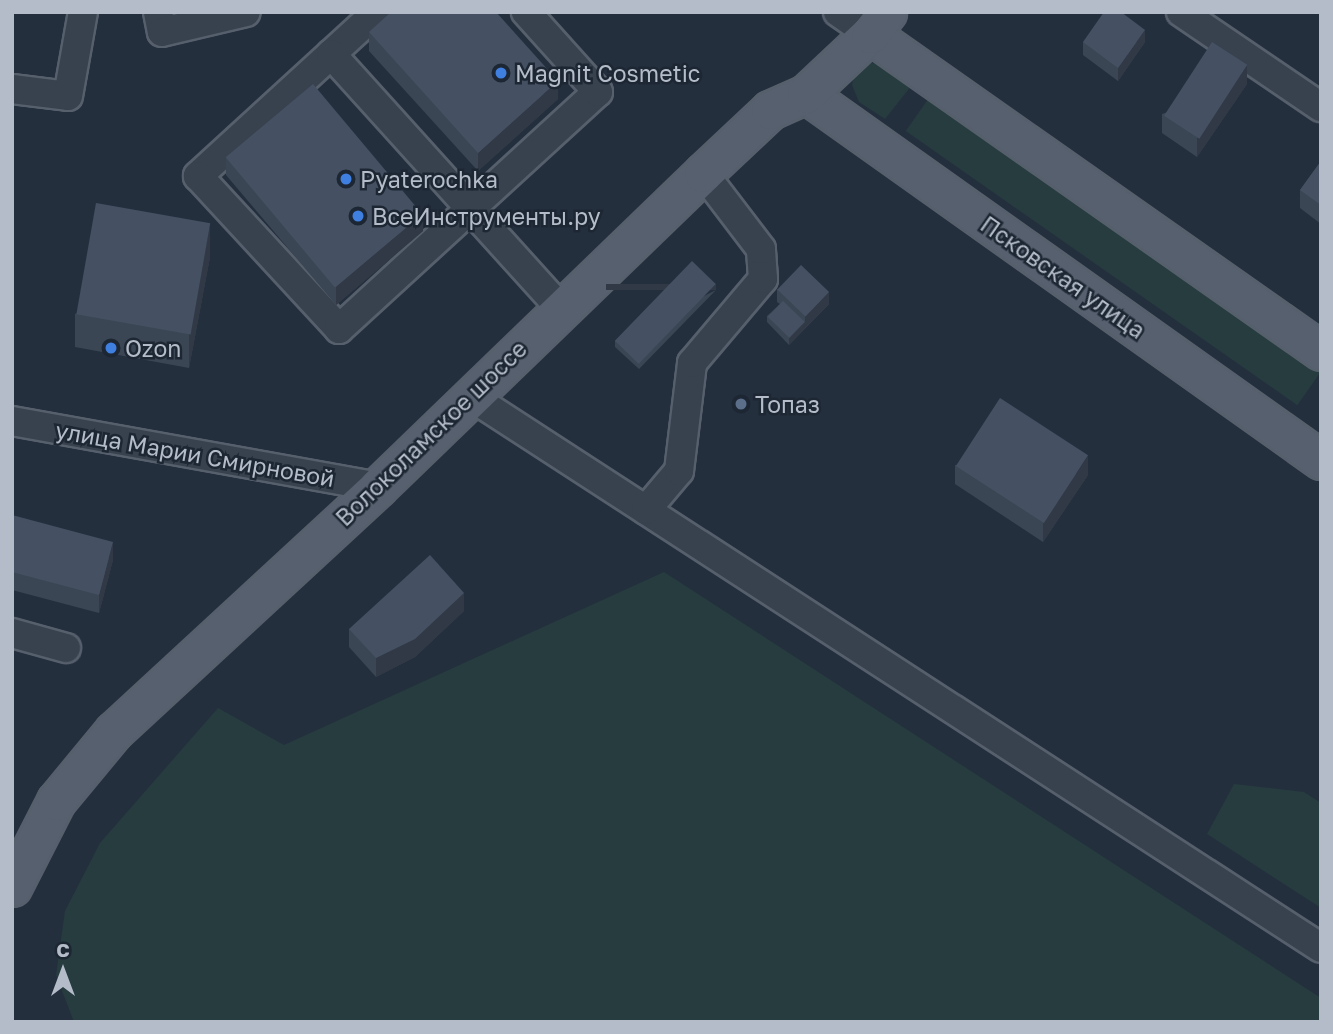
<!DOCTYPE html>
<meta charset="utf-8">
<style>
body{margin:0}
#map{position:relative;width:1333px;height:1034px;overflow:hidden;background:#242f3e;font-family:"Golos Text",sans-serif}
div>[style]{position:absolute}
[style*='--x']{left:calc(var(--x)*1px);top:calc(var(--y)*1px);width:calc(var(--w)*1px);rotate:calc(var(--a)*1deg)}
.green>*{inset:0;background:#263c3f;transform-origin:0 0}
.roads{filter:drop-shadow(2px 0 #565f6c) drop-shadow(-2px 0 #565f6c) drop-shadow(0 2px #565f6c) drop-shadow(0 -2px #565f6c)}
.minor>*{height:28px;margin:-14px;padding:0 14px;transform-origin:14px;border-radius:14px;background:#38414e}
.major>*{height:37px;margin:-18.5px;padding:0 18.5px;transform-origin:18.5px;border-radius:18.5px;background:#56606e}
.wall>*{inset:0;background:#3b4654}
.shaded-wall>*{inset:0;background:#303945;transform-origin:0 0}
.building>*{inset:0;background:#455162;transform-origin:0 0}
.dots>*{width:19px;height:19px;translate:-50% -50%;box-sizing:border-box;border:4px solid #1d2633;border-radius:50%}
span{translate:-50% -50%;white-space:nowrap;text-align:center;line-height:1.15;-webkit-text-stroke:5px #1d2633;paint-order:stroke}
.poi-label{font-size:23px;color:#b4bcc9}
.left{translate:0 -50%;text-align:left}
.street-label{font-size:23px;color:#b4bcc9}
.frame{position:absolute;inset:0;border:14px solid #b4bcc9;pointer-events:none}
.north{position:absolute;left:28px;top:936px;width:70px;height:70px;-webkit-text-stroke:5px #1d2633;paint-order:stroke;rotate:0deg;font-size:19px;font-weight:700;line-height:28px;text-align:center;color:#b4bcc9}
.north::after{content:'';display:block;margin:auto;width:24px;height:32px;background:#b4bcc9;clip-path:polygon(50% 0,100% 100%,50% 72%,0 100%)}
</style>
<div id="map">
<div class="green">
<i style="clip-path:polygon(871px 63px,882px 64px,912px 85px,885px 119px,859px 102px,852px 85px,855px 72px)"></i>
<i style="left:931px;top:95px;width:478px;height:44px;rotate:35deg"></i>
<i style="clip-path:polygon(664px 572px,1321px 998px,1321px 1022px,74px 1022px,56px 975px,65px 911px,100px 843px,218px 708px,284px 745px)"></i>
<i style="clip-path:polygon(1234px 784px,1304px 792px,1321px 803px,1321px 908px,1207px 834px)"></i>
</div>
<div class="roads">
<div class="minor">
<i style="--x:158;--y:12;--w:20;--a:79"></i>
<i style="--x:162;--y:32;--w:86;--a:-13.4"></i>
<i style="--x:377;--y:12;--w:243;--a:137.5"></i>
<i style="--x:198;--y:176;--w:208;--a:47.3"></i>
<i style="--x:339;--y:329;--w:351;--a:-42.5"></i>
<i style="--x:598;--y:92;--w:108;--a:-132"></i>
<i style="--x:838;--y:12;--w:39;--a:35"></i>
<i style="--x:1181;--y:12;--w:169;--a:34.2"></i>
<i style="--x:331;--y:54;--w:341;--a:47.9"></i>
<i style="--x:12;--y:89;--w:56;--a:7.1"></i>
<i style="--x:68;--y:96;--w:85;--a:-79.9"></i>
<i style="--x:470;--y:396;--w:1014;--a:32.97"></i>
<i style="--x:12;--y:421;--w:372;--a:10.2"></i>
<i style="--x:646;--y:510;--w:51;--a:-49.8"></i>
<i style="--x:679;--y:471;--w:109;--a:-83.1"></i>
<i style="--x:692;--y:363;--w:110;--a:-49.8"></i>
<i style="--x:763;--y:279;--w:30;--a:-94"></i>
<i style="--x:761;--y:249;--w:96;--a:-127.3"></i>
<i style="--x:12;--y:633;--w:56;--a:15.5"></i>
</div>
<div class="major">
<i style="--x:870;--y:34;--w:551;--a:35.1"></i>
<i style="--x:806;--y:94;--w:632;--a:35.4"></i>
<i style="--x:12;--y:887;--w:97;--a:-62.9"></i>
<i style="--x:56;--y:801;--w:91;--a:-50.4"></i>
<i style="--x:114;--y:731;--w:359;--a:-42.7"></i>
<i style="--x:378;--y:487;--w:452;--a:-44"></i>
<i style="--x:703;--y:173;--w:92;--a:-43.2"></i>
<i style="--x:770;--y:110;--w:39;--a:-24"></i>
<i style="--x:806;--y:94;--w:88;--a:-43.2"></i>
<i style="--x:870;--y:34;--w:28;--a:-52"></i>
</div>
</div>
<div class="wall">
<i style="clip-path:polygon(369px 32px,558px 99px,478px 171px,369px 51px)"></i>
<i style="clip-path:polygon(1083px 42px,1145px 42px,1118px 81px,1083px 55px)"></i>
<i style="clip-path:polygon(1247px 84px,1197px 157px,1162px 133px,1162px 114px)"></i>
<i style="clip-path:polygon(226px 157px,423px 231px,336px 305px,226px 175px)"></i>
<i style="clip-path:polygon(1321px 161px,1321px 224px,1300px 208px,1300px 190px)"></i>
<i style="clip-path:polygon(210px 257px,189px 368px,75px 347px,75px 314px)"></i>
<i style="clip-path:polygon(777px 289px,829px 304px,789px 345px,767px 322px,767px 316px,780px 304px,777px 302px)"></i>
<i style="clip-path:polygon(716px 290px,639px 369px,615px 347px,615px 341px)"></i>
<i style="clip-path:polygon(955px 465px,1088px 475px,1043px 542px,955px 484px)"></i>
<i style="clip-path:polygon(12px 515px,113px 560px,99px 613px,12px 590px)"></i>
<i style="clip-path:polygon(464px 611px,415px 657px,376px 677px,349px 647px,349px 629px)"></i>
</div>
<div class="shaded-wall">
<i style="clip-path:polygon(1145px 30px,1145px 42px,1118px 81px,1118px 68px)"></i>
<i style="clip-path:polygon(1247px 65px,1247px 84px,1197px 157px,1197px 138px)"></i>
<i style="clip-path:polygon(558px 81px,558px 99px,478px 171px,478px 153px)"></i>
<i style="clip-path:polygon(423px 213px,423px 231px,336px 305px,336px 287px)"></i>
<i style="clip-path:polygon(210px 224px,210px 257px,189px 368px,189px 335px)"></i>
<i style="left:716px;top:284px;width:6px;height:110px;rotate:90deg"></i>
<i style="clip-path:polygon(829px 292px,829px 304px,805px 328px,805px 316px)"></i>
<i style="clip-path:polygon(805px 322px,805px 328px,789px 345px,789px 338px)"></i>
<i style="clip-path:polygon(1088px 456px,1088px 475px,1043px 542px,1043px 523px)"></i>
<i style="clip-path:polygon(113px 542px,113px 560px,99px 613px,99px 595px)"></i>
<i style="clip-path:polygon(464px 593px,464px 611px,415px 657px,376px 677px,376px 658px)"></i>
</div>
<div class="building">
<i style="clip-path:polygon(391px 12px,496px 12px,558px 81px,478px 153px,369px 32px)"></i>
<i style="clip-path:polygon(1104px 12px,1121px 12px,1145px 30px,1118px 68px,1083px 42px)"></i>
<i style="left:1212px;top:42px;width:42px;height:88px;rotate:33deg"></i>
<i style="left:313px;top:84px;width:170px;height:114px;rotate:50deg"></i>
<i style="clip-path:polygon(1321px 161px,1321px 205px,1300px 190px)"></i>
<i style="left:96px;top:203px;width:116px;height:113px;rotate:10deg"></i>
<i style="left:692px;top:261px;width:33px;height:111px;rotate:44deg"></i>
<i style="left:801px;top:265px;width:39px;height:34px;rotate:44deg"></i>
<i style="left:783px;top:301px;width:30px;height:22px;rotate:44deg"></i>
<i style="left:1000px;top:398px;width:105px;height:81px;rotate:33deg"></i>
<i style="clip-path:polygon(12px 515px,113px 542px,99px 595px,12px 572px)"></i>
<i style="clip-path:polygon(430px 555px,464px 593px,415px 639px,376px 658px,349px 629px)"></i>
</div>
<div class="dots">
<i style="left:501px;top:73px;background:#3f7fe0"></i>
<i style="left:346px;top:179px;background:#3f7fe0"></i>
<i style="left:358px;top:216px;background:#3f7fe0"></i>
<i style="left:111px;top:348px;background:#3f7fe0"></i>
<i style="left:741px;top:404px;background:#5c6f8a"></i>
</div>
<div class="poi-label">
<span class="left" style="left:515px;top:73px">Magnit Cosmetic</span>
<span class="left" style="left:360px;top:179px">Pyaterochka</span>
<span class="left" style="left:372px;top:216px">ВсеИнструменты.ру</span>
<span class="left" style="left:125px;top:348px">Ozon</span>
<span class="left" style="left:755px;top:404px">Топаз</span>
</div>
<div class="street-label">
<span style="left:1063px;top:277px;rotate:35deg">Псковская улица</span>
<span style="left:431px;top:433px;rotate:-44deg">Волоколамское шоссе</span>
<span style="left:195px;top:454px;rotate:10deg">улица Марии Смирновой</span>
</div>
<div class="frame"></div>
<div class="north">С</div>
</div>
